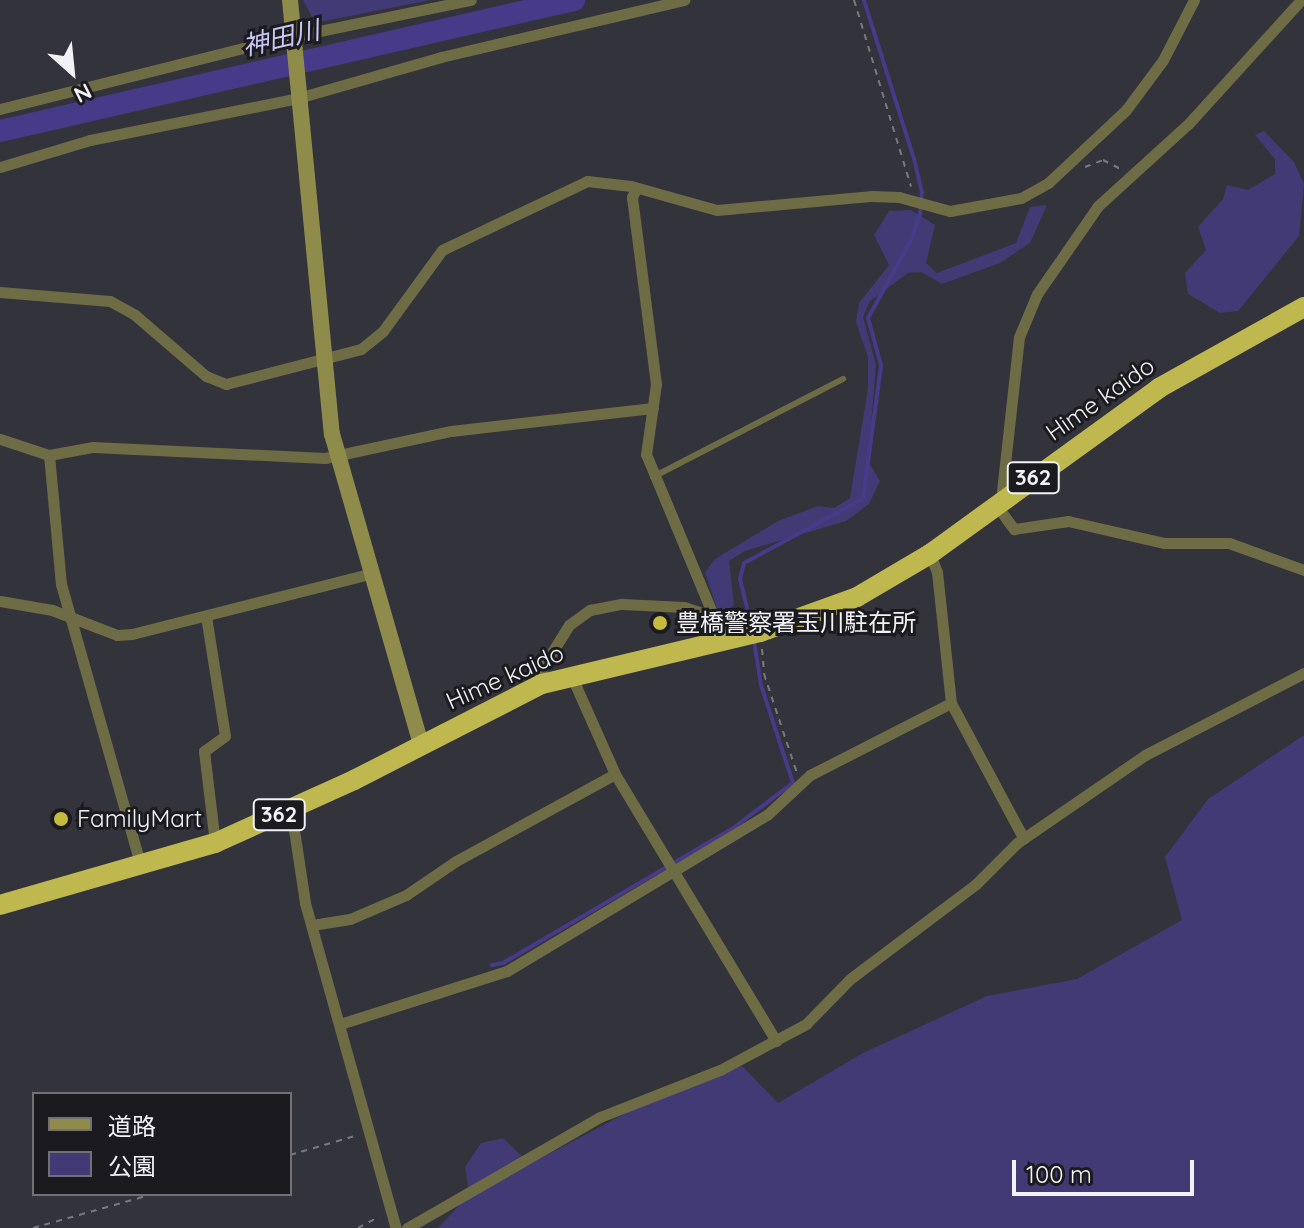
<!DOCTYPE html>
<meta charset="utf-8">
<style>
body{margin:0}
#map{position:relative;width:1304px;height:1228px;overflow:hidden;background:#33333b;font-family:Quicksand,"Noto Sans JP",sans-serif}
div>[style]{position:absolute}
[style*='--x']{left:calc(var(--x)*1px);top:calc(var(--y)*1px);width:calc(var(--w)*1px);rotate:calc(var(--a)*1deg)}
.green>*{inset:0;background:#413a74}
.stream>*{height:4px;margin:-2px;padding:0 2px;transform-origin:2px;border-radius:2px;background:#473a89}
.river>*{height:22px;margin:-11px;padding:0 11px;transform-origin:11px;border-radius:11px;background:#473a89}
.path>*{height:2px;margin-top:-1px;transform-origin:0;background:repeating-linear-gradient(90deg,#78787f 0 6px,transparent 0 12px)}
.lane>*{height:6px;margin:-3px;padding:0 3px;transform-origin:3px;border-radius:3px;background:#6e6c45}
.street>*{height:11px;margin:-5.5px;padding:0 5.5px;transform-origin:5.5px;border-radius:5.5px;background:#6e6c45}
.secondary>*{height:16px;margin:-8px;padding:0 8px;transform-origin:8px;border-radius:8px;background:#8f8b4b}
.highway>*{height:20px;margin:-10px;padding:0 10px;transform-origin:10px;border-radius:10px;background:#bfb84f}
.dots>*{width:22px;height:22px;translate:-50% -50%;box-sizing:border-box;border:4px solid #1b1b1f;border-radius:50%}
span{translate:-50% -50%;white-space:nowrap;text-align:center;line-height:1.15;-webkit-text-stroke:6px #1b1b1f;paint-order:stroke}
.shield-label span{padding:2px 6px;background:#1b1b1f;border:2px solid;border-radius:6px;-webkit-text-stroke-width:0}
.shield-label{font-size:22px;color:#f1f1f6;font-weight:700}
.street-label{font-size:24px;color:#f1f1f6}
.poi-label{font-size:24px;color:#f1f1f6}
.left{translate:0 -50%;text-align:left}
.water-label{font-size:26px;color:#c8c7f4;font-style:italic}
.legend{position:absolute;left:32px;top:1092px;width:260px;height:104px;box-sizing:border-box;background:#1b1b1f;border:2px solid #717175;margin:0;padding:10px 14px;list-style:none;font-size:24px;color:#f1f1f6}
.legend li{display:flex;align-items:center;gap:16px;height:40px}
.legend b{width:40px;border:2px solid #717175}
.north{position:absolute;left:32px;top:32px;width:80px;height:80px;-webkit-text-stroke:6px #1b1b1f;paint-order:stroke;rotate:153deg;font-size:22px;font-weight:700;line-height:32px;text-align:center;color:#f1f1f6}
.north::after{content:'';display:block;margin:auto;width:28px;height:36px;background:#f1f1f6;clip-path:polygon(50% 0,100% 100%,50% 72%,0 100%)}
.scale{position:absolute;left:1012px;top:1160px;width:182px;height:36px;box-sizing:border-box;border:4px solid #f1f1f6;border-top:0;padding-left:10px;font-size:24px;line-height:28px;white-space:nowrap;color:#f1f1f6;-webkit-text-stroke:6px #1b1b1f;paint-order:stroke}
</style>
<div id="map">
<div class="green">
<i style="clip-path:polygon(303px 0,430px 0,315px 23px)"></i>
<i style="clip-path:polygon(1264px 131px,1294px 162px,1304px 184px,1299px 236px,1238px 311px,1220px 313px,1188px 294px,1185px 273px,1206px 250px,1198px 227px,1223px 199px,1227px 185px,1248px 190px,1275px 174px,1275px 159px,1255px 135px)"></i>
<i style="clip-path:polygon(1047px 205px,1030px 243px,1000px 263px,942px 284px,921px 272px,908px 273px,870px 301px,863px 317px,876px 365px,868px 461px,880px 481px,869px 504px,846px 521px,745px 551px,729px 561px,734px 605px,724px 614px,717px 609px,705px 572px,715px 559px,778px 521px,818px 506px,834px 508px,850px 498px,868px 388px,868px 357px,856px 322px,859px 303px,889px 265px,874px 235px,889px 211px,911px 210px,935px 225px,926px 263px,937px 273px,1016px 243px,1030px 207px)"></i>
<i style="clip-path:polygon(1304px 735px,1304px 1228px,438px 1228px,469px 1195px,465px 1167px,481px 1143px,503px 1138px,530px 1164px,624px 1114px,742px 1066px,778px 1103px,863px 1053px,987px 996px,1077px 979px,1182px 920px,1165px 857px,1208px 799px)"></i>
</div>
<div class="stream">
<i style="--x:752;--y:628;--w:50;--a:-103.8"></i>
<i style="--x:740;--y:579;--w:16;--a:-76"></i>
<i style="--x:744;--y:563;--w:135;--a:-28.3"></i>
<i style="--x:863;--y:499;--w:135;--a:-82.3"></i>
<i style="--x:881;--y:365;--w:49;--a:-105.5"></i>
<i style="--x:868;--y:318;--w:89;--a:-61.1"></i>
<i style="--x:911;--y:240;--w:28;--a:-71"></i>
<i style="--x:920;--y:214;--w:21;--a:-85"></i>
<i style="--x:922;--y:193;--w:35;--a:-103"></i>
<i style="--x:914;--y:159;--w:167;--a:-107.5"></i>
<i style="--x:492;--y:965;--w:11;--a:-10"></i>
<i style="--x:503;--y:963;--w:267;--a:-30.4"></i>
<i style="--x:733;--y:828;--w:75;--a:-36.9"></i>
<i style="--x:793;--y:783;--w:103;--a:-108.1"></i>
<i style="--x:761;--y:685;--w:45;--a:-99"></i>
</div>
<div class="river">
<i style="--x:0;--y:131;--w:589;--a:-12.86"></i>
</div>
<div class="path">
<i style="--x:854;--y:0;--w:195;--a:73"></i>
<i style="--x:1085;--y:167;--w:19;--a:-21"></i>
<i style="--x:1103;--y:160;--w:22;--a:27"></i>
<i style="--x:762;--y:649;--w:25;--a:85"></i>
<i style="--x:764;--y:674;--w:104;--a:71.6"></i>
<i style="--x:290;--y:1155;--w:71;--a:-16.4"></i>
<i style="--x:33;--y:1228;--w:125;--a:-15.8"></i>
<i style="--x:358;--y:1228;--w:24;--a:-28"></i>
</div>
<div class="lane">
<i style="--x:653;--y:477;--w:214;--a:-27.3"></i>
</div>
<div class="street">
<i style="--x:1301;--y:0;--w:168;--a:132.3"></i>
<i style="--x:1188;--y:124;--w:122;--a:137.7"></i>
<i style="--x:1098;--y:206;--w:107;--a:124.7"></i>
<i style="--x:1037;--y:294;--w:47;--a:112.7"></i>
<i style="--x:1019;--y:337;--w:174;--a:96.3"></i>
<i style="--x:1000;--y:510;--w:24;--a:54"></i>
<i style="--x:1014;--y:529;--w:55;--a:-8.4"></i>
<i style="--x:1068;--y:521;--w:98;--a:12.9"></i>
<i style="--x:1164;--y:543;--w:65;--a:0"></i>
<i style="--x:1229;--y:543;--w:80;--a:19.8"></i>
<i style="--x:0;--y:109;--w:274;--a:-14.1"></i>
<i style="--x:266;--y:42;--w:209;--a:-11.6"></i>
<i style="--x:0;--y:167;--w:94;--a:-16.7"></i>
<i style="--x:90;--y:140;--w:212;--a:-11.4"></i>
<i style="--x:298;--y:98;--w:149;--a:-16"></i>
<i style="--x:441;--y:57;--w:250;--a:-13.2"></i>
<i style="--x:635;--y:191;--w:7;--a:117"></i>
<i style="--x:632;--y:197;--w:189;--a:82.7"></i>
<i style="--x:656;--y:384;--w:71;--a:98.1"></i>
<i style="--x:646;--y:454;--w:177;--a:67.4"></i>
<i style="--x:0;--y:292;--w:110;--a:4.7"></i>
<i style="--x:110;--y:301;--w:29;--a:29"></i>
<i style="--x:135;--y:315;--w:94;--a:40.7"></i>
<i style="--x:206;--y:376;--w:22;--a:22"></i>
<i style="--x:226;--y:384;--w:139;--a:-14.5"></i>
<i style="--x:361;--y:349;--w:28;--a:-39"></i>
<i style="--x:383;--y:331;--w:100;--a:-53.9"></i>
<i style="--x:442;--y:250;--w:161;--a:-25.4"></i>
<i style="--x:587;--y:181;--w:44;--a:6.5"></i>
<i style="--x:631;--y:186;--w:89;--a:15.6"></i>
<i style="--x:717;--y:210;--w:156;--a:-5.2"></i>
<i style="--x:872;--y:196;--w:27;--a:2"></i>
<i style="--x:899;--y:197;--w:53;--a:15.4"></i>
<i style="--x:950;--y:211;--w:72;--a:-10.4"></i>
<i style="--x:1021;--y:198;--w:31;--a:-29"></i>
<i style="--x:1048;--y:183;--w:107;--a:-43.1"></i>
<i style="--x:1126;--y:110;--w:62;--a:-53.5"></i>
<i style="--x:1163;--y:60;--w:68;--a:-62.7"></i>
<i style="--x:0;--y:439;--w:52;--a:18.1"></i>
<i style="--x:49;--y:455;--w:45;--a:-10.3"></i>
<i style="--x:93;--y:447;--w:232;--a:2.7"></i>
<i style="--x:325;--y:458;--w:129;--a:-12.1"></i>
<i style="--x:451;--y:431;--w:203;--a:-6.5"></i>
<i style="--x:49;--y:455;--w:130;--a:84.7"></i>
<i style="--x:61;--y:584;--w:294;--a:74.2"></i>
<i style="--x:930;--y:554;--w:19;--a:69"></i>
<i style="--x:937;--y:572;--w:132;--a:83.9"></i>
<i style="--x:951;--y:703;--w:154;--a:61.8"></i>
<i style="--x:0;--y:601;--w:53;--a:9.8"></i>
<i style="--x:52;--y:610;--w:70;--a:21"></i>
<i style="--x:117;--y:635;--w:15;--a:-4"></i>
<i style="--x:132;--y:634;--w:244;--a:-14.2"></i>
<i style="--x:206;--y:616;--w:121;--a:81"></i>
<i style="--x:225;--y:736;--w:26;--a:144"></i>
<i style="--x:204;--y:751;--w:93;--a:83.2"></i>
<i style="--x:571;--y:675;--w:108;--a:66"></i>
<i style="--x:615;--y:774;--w:312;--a:58.9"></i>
<i style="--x:542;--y:684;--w:14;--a:-94"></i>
<i style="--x:541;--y:670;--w:53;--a:-58.1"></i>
<i style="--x:569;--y:625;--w:26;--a:-36"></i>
<i style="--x:590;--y:610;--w:33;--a:-11"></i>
<i style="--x:622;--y:604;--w:62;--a:2.8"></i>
<i style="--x:684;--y:607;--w:32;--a:18"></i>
<i style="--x:714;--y:617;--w:28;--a:52"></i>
<i style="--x:291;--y:810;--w:94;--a:81.4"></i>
<i style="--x:305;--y:903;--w:337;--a:74.4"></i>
<i style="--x:312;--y:925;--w:38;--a:-9"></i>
<i style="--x:350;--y:919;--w:61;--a:-23.2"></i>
<i style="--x:406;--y:895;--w:60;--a:-34.2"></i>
<i style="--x:456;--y:861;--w:181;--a:-28.7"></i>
<i style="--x:340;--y:1024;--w:175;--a:-17.6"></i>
<i style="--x:507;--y:971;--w:303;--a:-31"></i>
<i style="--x:767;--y:815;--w:59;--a:-42.9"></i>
<i style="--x:810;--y:775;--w:158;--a:-27.1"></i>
<i style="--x:407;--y:1228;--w:223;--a:-29.9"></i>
<i style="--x:600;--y:1117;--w:129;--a:-21.4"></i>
<i style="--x:720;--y:1070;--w:98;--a:-28.1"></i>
<i style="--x:806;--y:1024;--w:63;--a:-45.6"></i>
<i style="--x:850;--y:979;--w:158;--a:-37"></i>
<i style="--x:976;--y:884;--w:58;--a:-45"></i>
<i style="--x:1017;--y:843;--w:155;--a:-34.5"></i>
<i style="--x:1145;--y:755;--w:179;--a:-27.3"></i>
</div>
<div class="secondary">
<i style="--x:290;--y:0;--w:436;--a:84.5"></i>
<i style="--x:332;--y:434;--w:323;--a:74"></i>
</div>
<div class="highway">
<i style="--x:0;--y:905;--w:224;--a:-16.1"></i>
<i style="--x:215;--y:843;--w:153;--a:-24.4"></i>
<i style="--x:354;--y:780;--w:211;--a:-27.1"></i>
<i style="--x:542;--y:684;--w:224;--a:-13.4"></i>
<i style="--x:760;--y:632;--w:103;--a:-19.8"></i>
<i style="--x:857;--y:597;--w:85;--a:-30.5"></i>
<i style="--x:930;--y:554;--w:283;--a:-35.9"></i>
<i style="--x:1159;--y:388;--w:166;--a:-29.2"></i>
</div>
<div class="dots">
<i style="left:660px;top:623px;background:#c5bc3d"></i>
<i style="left:61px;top:819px;background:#c5bc3d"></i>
</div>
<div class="shield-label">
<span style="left:1033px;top:478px">362</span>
<span style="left:279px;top:815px">362</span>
</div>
<div class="street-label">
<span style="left:1100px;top:399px;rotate:-35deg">Hime kaido</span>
<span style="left:505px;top:677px;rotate:-24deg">Hime kaido</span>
</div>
<div class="poi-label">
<span class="left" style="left:676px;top:623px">豊橋警察署玉川駐在所</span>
<span class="left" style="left:77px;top:819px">FamilyMart</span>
</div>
<div class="water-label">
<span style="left:281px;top:38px;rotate:-13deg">神田川</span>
</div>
<ul class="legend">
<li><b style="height:10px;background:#8f8b4b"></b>道路</li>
<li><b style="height:22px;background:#413a74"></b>公園</li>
</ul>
<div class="north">N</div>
<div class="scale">100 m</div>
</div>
